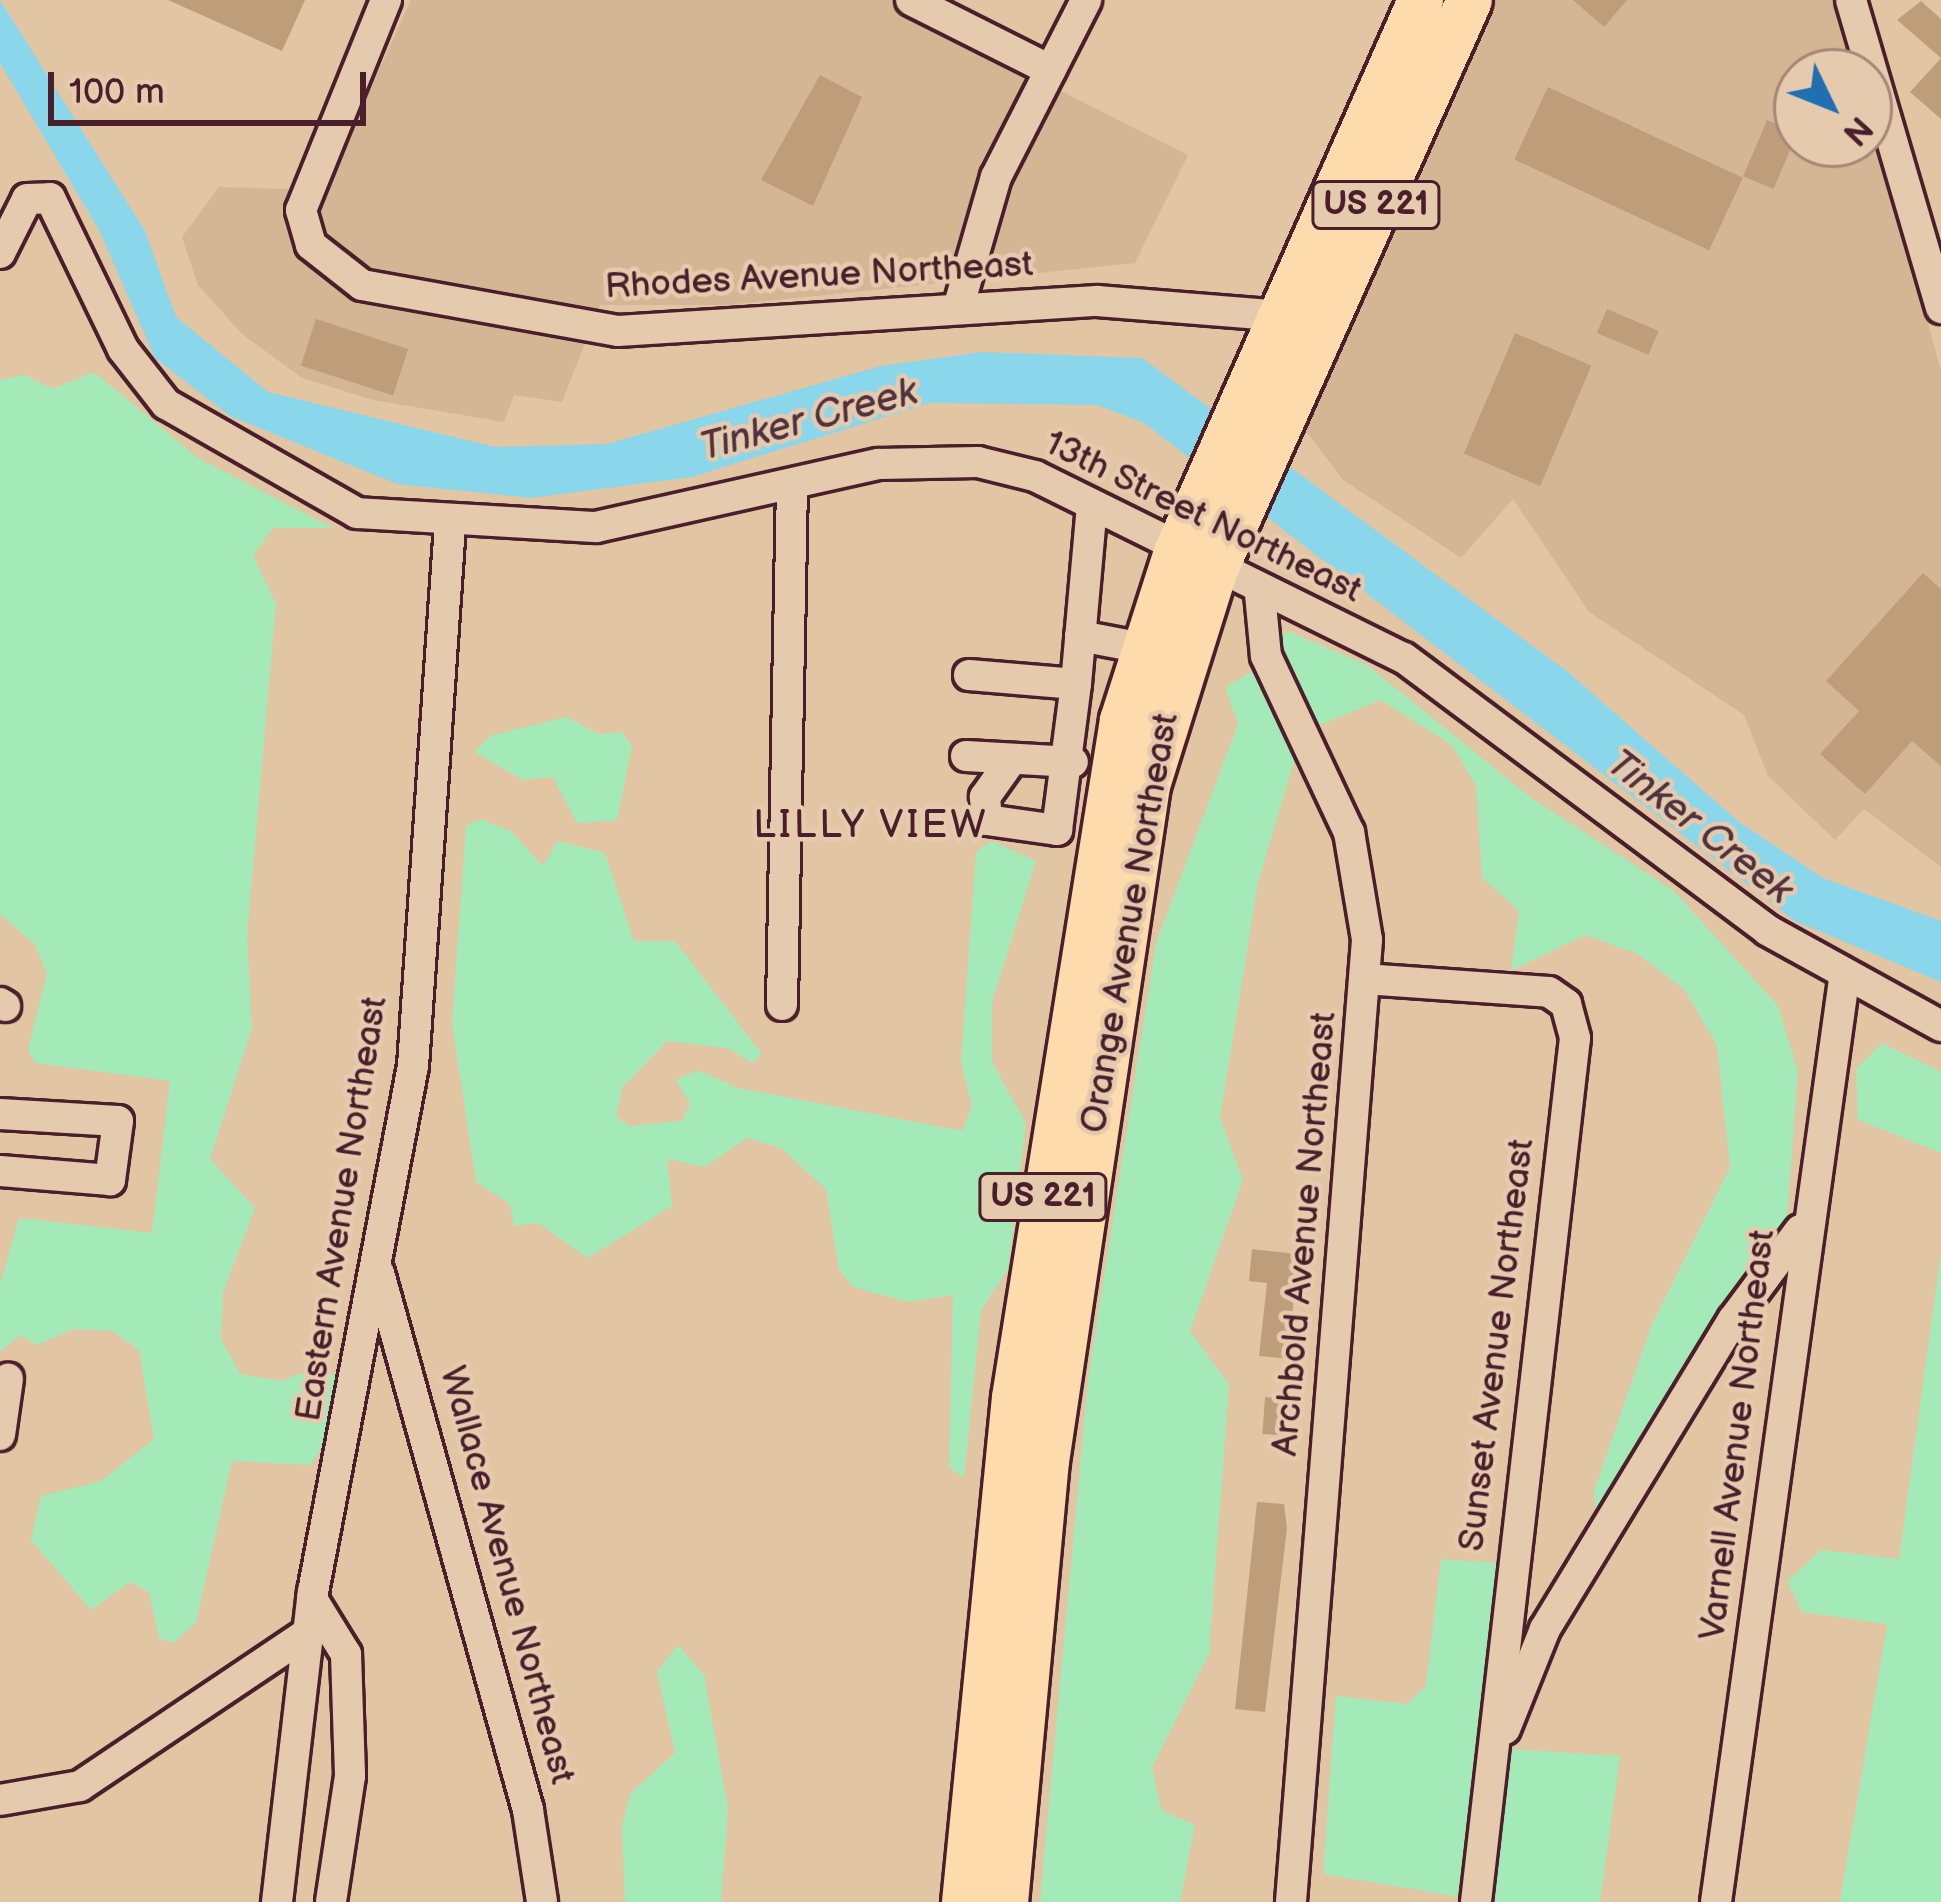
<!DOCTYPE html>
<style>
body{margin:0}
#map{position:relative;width:1941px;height:1902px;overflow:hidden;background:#e2c5a3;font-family:"Balsamiq Sans",sans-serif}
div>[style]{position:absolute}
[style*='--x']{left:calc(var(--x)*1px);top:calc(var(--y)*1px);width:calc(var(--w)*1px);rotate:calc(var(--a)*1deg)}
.built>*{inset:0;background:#d4b695}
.green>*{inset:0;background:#a3eab8}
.water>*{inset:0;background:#8ad6ea}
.building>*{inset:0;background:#be9d7b;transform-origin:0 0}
.roads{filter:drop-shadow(3px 0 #4a1f2b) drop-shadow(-3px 0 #4a1f2b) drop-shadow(0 3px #4a1f2b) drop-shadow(0 -3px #4a1f2b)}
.minor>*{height:30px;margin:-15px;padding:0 15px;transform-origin:15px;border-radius:15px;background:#e6caad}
.highway>*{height:45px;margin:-22.5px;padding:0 22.5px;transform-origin:22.5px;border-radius:22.5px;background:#fedbac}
span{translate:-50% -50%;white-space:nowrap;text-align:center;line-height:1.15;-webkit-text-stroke:9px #e6caad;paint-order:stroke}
.shield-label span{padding:3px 9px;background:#e6caad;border:3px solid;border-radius:9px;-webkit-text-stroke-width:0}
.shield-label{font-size:33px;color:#4a1f2b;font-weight:700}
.street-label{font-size:36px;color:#4a1f2b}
.water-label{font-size:39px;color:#50313e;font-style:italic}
.neighbourhood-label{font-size:39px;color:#4a1f2b;letter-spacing:3px}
.north{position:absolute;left:1773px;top:48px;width:120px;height:120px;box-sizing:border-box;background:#e6caad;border:3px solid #a88679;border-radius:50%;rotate:133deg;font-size:33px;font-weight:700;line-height:48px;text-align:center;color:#4a1f2b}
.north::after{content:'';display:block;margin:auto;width:42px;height:54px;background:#1f6fb2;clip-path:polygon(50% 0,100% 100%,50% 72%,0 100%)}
.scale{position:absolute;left:48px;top:72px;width:318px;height:54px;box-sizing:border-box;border:6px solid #4a1f2b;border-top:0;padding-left:15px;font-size:36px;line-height:42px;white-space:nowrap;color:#4a1f2b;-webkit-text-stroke:9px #e6caad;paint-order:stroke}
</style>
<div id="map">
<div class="built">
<i style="clip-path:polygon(411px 0,915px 0,930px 25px,1188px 155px,1135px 263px,727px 305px,600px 305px,562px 402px,514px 395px,504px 422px,373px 400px,302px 378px,242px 334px,198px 285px,182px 237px,219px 187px,324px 190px)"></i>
<i style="clip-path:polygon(1495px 0,1833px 0,1860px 72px,1797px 72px,1797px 144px,1869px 144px,1869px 105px,1941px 371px,1941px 867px,1864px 809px,1835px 840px,1768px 776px,1744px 715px,1589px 612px,1513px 499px,1461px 558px,1343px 480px,1300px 423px)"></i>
</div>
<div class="green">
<i style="clip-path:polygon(94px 372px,198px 458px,333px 528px,273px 528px,253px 556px,276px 603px,247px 937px,252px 1028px,210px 1159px,255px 1208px,223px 1292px,221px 1339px,240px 1374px,281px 1381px,318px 1367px,338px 1377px,327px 1441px,310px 1465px,232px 1461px,196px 1622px,173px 1643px,159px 1638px,149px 1592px,130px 1582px,91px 1610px,31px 1540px,41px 1496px,101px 1481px,154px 1439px,139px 1350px,112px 1331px,73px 1329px,37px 1345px,21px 1335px,0 1351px,0 1285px,19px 1218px,152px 1233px,170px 1081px,35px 1063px,28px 1050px,47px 974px,35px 945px,0 914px,0 380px,25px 375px,52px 389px)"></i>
<i style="clip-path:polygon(1288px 631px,1367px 665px,1530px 797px,1674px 891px,1778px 1006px,1798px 1072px,1787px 1218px,1605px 1503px,1595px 1507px,1594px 1491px,1650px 1329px,1730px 1167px,1717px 1046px,1685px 990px,1636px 953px,1585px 935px,1511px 971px,1519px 911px,1482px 877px,1476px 785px,1451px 744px,1380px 700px,1315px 727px,1280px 668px,1278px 638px)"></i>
<i style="clip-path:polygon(1257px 669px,1295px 758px,1258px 882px,1220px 1118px,1243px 1180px,1190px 1331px,1229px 1385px,1209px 1654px,1152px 1767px,1161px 1810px,1195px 1825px,1180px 1902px,1040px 1902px,1088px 1380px,1156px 943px,1238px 724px,1225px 687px)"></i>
<i style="clip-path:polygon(567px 717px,598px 734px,622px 732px,632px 746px,617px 820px,577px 823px,553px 777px,523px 780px,474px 752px,492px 735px)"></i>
<i style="clip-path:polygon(480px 819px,511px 831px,543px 866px,558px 841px,605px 853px,634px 941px,675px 941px,761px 1053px,753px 1063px,727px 1048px,667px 1041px,622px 1088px,616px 1116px,629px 1126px,682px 1121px,690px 1104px,676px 1080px,698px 1070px,738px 1088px,962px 1131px,972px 1106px,961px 1062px,976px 852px,992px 841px,1036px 861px,992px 1002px,992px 1062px,1026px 1123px,1008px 1269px,981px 1310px,964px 1479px,949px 1466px,953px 1295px,909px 1302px,853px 1287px,839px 1269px,826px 1189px,781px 1148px,747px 1138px,705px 1167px,667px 1159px,672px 1206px,588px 1258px,538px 1223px,514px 1226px,510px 1204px,476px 1182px,452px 1023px,466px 826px)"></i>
<i style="clip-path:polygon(1882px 1043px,1941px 1072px,1941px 1153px,1858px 1120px,1856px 1069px)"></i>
<i style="clip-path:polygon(1941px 1253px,1941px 1902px,1840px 1902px,1887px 1624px,1802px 1612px,1787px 1581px,1821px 1550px,1899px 1559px)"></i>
<i style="clip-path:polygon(1441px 1559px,1497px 1563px,1461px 1897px,1323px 1874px,1336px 1696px,1407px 1704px,1426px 1686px)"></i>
<i style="clip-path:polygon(678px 1645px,704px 1675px,728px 1808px,721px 1902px,625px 1902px,622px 1827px,630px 1794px,675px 1753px,657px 1672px)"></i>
<i style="clip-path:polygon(1507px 1749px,1620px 1756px,1600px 1902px,1492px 1902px)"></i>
</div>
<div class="water">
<i style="clip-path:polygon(0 0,145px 231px,176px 317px,268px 392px,495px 447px,607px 444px,881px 366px,982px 352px,1142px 358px,1568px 672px,1739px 822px,1823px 878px,1941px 921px,1941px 982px,1795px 921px,1144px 423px,1097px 405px,930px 403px,692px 477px,531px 498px,397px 484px,230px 416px,155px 358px,99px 230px,0 63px)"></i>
</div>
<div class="building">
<i style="clip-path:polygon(168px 0,305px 0,282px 51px)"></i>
<i style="clip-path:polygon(1573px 0,1627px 0,1604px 27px)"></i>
<i style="clip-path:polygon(1921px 1px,1941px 19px,1941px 58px,1897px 20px)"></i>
<i style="clip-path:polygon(1941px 58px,1941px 119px,1910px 92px)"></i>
<i style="clip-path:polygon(820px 75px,862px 97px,813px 206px,761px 180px)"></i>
<i style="left:1548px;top:87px;width:215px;height:80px;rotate:25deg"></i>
<i style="left:1767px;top:120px;width:33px;height:61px;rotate:23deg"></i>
<i style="left:1607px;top:309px;width:56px;height:26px;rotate:23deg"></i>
<i style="left:316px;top:319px;width:97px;height:49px;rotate:18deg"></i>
<i style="left:1515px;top:333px;width:83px;height:131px;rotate:23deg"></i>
<i style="clip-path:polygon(1923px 573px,1941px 589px,1941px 766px,1912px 741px,1865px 794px,1820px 754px,1859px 711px,1826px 681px)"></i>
<i style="clip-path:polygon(1252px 1249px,1297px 1254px,1289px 1359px,1259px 1356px,1267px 1283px,1249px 1281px)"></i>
<i style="left:1265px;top:1397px;width:27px;height:37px;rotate:4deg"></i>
<i style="clip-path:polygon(1257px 1502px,1284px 1504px,1287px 1528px,1265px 1712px,1235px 1709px)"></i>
</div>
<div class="roads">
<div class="minor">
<i style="--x:386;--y:0;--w:227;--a:112"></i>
<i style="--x:301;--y:210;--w:36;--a:74"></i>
<i style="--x:311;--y:245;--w:65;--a:38.1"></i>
<i style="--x:362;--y:285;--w:260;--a:10.2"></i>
<i style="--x:618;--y:331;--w:480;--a:-3.6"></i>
<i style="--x:1097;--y:301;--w:201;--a:4.6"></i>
<i style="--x:911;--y:0;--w:156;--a:26.7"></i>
<i style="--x:1851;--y:0;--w:321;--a:73.7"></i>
<i style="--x:0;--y:253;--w:60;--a:-63.4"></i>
<i style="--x:27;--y:199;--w:23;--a:-2"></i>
<i style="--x:50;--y:198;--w:168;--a:64.2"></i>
<i style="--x:123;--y:349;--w:70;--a:52"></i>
<i style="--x:166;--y:404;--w:220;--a:29.7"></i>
<i style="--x:357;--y:513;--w:239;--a:3.4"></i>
<i style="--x:596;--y:527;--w:290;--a:-12.6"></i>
<i style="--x:879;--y:464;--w:99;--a:-1.2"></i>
<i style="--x:978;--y:462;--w:59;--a:13.8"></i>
<i style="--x:1035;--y:476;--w:411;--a:26.3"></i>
<i style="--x:1404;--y:658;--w:454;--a:36.8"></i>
<i style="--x:1767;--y:930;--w:199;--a:28.9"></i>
<i style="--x:959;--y:305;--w:133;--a:-73.9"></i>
<i style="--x:996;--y:177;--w:199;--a:-63"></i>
<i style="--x:1260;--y:594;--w:62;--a:84.5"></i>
<i style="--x:1266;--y:656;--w:195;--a:64.8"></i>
<i style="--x:1349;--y:832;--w:109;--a:80.5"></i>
<i style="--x:1367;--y:940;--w:965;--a:94.52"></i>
<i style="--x:1080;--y:636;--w:64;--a:10.8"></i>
<i style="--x:969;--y:675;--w:107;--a:4.8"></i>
<i style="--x:1076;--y:684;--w:179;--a:-84.9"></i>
<i style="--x:966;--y:756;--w:107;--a:3.2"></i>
<i style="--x:1012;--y:759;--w:47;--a:125.4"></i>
<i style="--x:985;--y:797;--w:23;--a:85"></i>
<i style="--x:987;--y:820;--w:71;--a:8.1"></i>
<i style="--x:1057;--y:830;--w:147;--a:-82.6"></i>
<i style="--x:1364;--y:979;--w:185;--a:4"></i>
<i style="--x:1549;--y:992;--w:21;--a:35"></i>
<i style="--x:1566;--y:1004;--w:35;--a:75"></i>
<i style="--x:1575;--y:1038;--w:870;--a:96.54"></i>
<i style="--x:0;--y:1003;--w:6;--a:31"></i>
<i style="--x:782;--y:1005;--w:521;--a:-88.9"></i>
<i style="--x:0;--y:1114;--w:118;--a:3.4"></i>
<i style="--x:118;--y:1121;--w:60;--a:97.7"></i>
<i style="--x:110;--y:1180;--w:110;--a:-175.3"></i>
<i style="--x:379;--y:1273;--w:557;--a:74.49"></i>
<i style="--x:528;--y:1810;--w:93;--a:81.3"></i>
<i style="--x:0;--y:1435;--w:57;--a:-81.9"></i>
<i style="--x:312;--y:1599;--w:65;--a:58.3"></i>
<i style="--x:346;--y:1654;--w:122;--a:88.1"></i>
<i style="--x:350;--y:1776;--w:127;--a:98.6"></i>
<i style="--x:1505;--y:1729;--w:108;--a:-68.2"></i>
<i style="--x:1545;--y:1629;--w:362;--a:-58.7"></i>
<i style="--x:1733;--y:1320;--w:112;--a:-53.3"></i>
<i style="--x:0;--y:1800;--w:81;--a:-9.9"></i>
<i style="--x:80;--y:1786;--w:275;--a:-33.9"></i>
<i style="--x:277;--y:1902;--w:312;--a:-83.4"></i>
<i style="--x:313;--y:1592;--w:535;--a:-79.24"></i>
<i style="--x:413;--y:1066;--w:543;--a:-86.09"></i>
<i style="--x:1716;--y:1902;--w:931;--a:-82.1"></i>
</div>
<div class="highway">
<i style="--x:964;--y:1902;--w:507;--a:-84.35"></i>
<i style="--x:1014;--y:1397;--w:686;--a:-80.94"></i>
<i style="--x:1122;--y:720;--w:176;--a:-72.2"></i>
<i style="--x:1176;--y:552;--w:604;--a:-66.15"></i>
<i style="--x:1005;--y:1902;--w:443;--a:-84.7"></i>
<i style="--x:1046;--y:1461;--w:684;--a:-81.5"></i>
<i style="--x:1147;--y:785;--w:224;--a:-72.6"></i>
<i style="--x:1214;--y:571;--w:625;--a:-65.94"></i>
</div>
</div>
<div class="shield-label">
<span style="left:1376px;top:205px">US 221</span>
<span style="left:1043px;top:1197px">US 221</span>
</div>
<div class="street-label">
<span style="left:819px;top:276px;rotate:-3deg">Rhodes Avenue Northeast</span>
<span style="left:1203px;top:517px;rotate:26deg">13th Street Northeast</span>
<span style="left:1130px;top:923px;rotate:-80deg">Orange Avenue Northeast</span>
<span style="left:342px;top:1209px;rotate:-81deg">Eastern Avenue Northeast</span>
<span style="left:1305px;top:1234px;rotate:-85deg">Archbold Avenue Northeast</span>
<span style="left:1497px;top:1345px;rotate:-83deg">Sunset Avenue Northeast</span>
<span style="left:1738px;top:1435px;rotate:-83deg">Varnell Avenue Northeast</span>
<span style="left:507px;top:1575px;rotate:75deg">Wallace Avenue Northeast</span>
</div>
<div class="water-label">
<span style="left:809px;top:421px;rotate:-15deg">Tinker Creek</span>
<span style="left:1699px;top:828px;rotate:38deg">Tinker Creek</span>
</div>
<div class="neighbourhood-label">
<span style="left:871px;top:826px">LILLY VIEW</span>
</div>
<div class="north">N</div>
<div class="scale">100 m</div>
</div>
